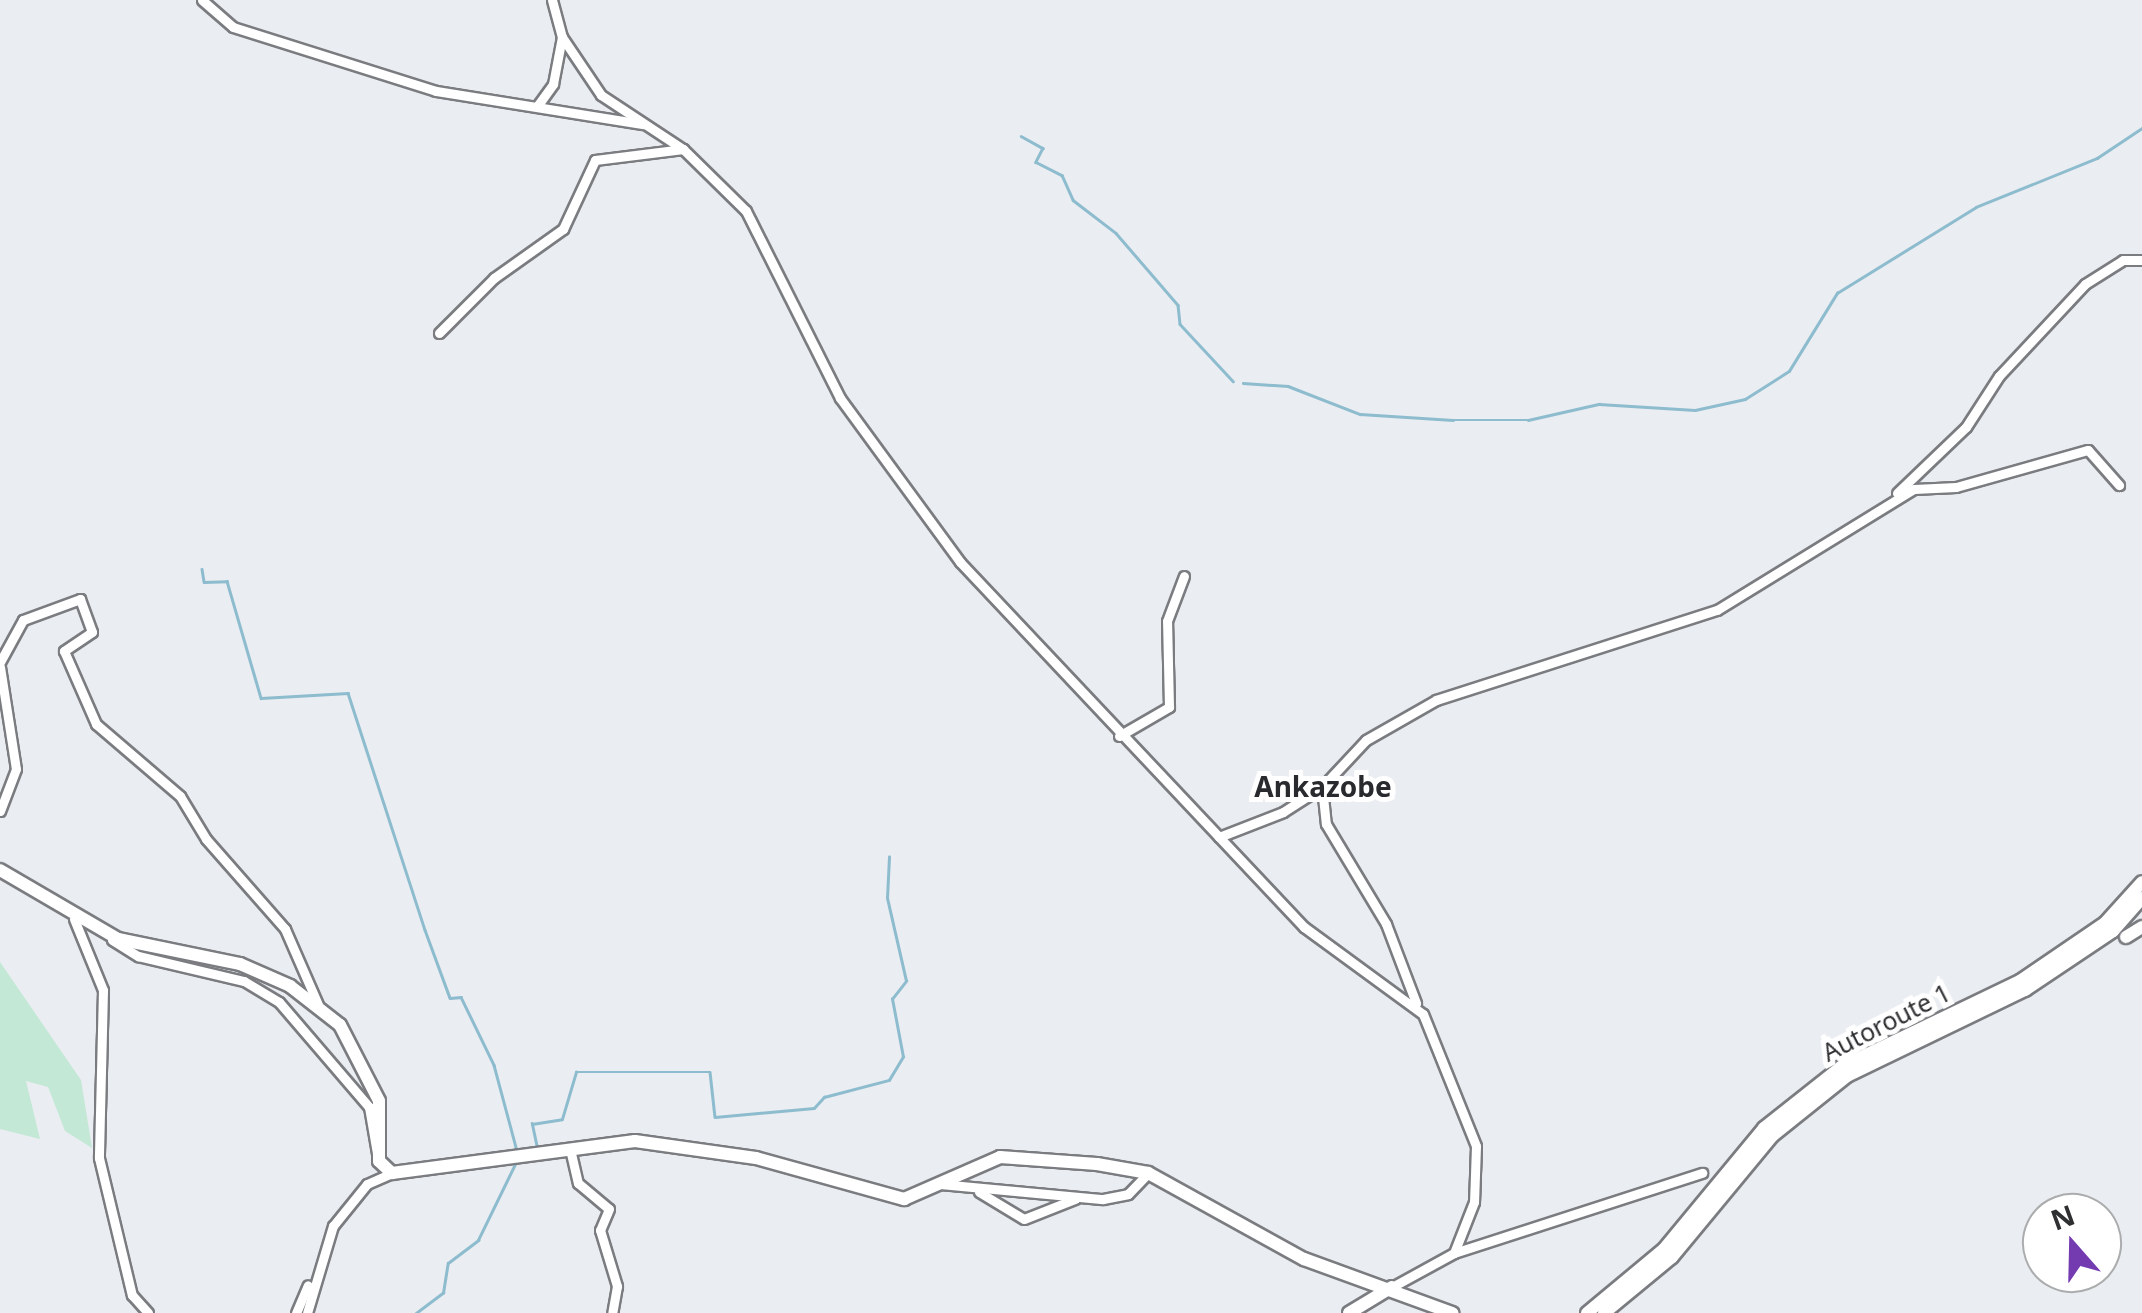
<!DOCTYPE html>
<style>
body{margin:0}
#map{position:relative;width:2142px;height:1313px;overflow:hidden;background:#eaedf1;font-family:"Noto Sans",sans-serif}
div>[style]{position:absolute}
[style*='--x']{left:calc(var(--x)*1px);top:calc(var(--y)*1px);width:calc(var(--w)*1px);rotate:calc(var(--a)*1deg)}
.green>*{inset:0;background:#c4e8d6}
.stream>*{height:2.5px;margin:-1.25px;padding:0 1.25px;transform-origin:1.25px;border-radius:1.25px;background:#8dbcce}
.roads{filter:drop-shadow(2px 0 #7a7c80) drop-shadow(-2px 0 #7a7c80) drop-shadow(0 2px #7a7c80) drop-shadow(0 -2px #7a7c80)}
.street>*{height:9px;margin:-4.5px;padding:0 4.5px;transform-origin:4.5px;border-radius:4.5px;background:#fff}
.secondary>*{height:12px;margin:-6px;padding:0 6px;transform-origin:6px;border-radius:6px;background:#fff}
span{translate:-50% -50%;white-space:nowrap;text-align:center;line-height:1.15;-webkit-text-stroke:10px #fff;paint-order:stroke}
.street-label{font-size:25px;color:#2e2f31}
.neighbourhood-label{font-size:28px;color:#282a2d;font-weight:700}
.north{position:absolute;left:2022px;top:1193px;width:100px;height:100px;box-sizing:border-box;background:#fff;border:2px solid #abacad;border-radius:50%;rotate:340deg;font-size:28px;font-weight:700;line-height:40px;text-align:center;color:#2e2f31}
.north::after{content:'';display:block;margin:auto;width:35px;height:45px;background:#743bb1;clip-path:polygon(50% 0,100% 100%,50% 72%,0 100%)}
</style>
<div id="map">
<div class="green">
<i style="clip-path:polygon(0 962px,81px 1080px,92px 1148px,65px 1131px,48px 1087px,26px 1081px,40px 1139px,0 1129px)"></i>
</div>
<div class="stream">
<i style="--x:1021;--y:136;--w:25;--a:29"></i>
<i style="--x:1043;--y:148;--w:16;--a:117"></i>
<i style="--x:1036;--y:162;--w:29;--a:27"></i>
<i style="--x:1062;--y:175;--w:27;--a:66"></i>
<i style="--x:1073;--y:200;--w:54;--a:37.5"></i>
<i style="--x:1116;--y:233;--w:95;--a:49.3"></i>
<i style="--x:1178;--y:305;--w:19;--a:84"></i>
<i style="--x:1180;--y:324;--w:78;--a:47.1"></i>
<i style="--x:1243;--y:383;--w:45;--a:3.8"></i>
<i style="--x:1288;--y:386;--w:77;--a:21.3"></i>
<i style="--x:1360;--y:414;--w:93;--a:3.7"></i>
<i style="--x:1453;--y:420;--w:75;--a:0"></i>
<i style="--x:1528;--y:420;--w:73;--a:-12.7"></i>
<i style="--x:1599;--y:404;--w:96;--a:3.6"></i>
<i style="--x:1695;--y:410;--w:51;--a:-12.4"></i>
<i style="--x:1745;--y:399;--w:52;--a:-32.5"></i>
<i style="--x:1789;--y:371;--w:92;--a:-58.4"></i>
<i style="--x:1837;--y:293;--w:163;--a:-31.7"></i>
<i style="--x:1976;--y:207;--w:131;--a:-22"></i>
<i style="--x:2097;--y:158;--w:54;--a:-33.7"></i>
<i style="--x:202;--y:569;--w:13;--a:81"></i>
<i style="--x:204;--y:582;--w:23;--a:-2"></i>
<i style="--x:227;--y:581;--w:122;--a:73.8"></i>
<i style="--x:261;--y:698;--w:87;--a:-3.3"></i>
<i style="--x:348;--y:693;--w:249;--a:72"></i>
<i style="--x:425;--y:930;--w:72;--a:69.8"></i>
<i style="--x:450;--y:998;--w:11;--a:-5"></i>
<i style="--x:461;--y:997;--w:76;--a:64.1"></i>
<i style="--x:494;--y:1065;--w:89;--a:75"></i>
<i style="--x:537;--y:1148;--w:25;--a:-102"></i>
<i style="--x:532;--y:1124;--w:30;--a:-9"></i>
<i style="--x:562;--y:1119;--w:49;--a:-73.4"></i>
<i style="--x:576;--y:1072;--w:134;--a:0"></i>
<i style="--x:710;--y:1072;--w:45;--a:83.7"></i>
<i style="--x:715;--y:1117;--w:99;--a:-5.2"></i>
<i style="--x:814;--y:1108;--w:15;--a:-48"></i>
<i style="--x:824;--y:1097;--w:67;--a:-14.7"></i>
<i style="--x:889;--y:1080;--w:27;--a:-59"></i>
<i style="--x:903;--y:1057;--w:59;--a:-100.7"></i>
<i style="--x:892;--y:999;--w:23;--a:-52"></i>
<i style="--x:906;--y:981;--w:85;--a:-102.9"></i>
<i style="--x:887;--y:898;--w:41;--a:-87.2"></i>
<i style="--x:416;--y:1313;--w:34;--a:-37"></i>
<i style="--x:443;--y:1293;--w:30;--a:-81"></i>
<i style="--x:448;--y:1263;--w:38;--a:-37"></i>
<i style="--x:478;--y:1240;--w:85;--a:-64"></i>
</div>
<div class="roads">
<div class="street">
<i style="--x:202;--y:0;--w:41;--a:41.1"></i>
<i style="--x:233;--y:27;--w:213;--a:17.5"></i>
<i style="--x:436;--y:91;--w:209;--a:9.1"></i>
<i style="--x:552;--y:0;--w:38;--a:75"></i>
<i style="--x:562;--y:37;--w:70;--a:56.1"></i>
<i style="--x:601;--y:95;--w:98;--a:33.4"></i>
<i style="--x:683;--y:149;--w:88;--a:44.5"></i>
<i style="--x:746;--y:211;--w:209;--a:63.3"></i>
<i style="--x:840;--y:398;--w:203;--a:53.8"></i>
<i style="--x:960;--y:562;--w:502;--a:46.7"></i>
<i style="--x:1304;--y:927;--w:147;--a:36.2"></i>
<i style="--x:1423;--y:1014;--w:142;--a:68.1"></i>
<i style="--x:1476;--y:1146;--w:56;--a:92"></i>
<i style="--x:1474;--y:1202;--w:55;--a:111.4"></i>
<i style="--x:1454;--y:1253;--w:71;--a:151.3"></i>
<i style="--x:538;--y:105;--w:26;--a:-54"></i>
<i style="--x:553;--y:84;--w:48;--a:-79.2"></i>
<i style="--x:439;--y:333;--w:78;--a:-45"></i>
<i style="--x:494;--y:278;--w:85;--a:-35.4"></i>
<i style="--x:563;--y:229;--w:76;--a:-65.1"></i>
<i style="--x:595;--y:160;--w:89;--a:-7.1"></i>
<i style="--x:1897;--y:493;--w:95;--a:-43.7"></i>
<i style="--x:1966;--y:427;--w:61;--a:-57.1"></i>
<i style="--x:1999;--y:376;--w:126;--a:-46.9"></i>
<i style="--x:2085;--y:284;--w:45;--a:-32.3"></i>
<i style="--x:2123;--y:260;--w:19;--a:0"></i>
<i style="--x:0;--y:662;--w:48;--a:-61.3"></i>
<i style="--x:23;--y:620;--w:61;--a:-20.2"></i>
<i style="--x:80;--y:599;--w:35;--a:70"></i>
<i style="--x:92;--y:632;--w:34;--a:146"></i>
<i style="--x:64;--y:651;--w:80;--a:66.3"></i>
<i style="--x:96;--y:724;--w:111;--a:40.6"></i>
<i style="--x:180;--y:796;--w:50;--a:58.8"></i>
<i style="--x:206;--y:839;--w:120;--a:48.7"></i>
<i style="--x:285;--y:929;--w:87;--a:66.4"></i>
<i style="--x:0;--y:667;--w:103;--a:81.1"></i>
<i style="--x:16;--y:769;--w:45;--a:110.9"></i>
<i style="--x:1119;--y:736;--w:58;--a:-30.1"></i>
<i style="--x:1169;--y:707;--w:86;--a:-91.3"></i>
<i style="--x:1167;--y:621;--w:48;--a:-69.3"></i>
<i style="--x:1322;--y:787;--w:37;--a:84"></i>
<i style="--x:1326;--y:824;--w:117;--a:59"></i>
<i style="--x:1386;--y:924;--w:85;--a:69.2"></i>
<i style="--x:1219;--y:837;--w:69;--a:-21.3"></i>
<i style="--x:1283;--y:812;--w:46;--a:-32.7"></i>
<i style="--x:1322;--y:787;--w:64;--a:-46.9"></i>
<i style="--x:1366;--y:740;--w:81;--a:-29.7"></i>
<i style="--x:1436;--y:700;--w:295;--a:-17.8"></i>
<i style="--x:1717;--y:610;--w:231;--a:-31.6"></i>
<i style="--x:1914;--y:489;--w:42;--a:-2.7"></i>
<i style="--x:1956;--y:487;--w:137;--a:-15.7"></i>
<i style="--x:2088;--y:450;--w:47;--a:48.5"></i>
<i style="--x:74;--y:919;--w:77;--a:67.8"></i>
<i style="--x:103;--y:990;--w:168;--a:91.4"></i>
<i style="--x:99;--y:1158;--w:141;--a:76.5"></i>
<i style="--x:132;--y:1295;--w:24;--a:48"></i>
<i style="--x:112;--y:940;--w:31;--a:32"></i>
<i style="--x:138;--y:956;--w:109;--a:13.3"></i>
<i style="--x:244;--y:981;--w:41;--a:31"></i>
<i style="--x:279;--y:1002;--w:138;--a:49.4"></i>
<i style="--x:369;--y:1107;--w:53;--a:80.2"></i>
<i style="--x:570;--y:1149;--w:35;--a:77"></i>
<i style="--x:578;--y:1183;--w:40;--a:40"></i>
<i style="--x:609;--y:1209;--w:23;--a:113"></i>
<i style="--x:600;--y:1230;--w:59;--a:73.1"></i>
<i style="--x:617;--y:1286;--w:27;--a:100"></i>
<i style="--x:940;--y:1184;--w:164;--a:5.3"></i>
<i style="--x:1103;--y:1199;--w:25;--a:-11"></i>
<i style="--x:1128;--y:1194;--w:29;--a:-46"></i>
<i style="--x:979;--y:1192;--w:52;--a:31"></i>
<i style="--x:1024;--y:1219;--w:55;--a:-21.4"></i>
<i style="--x:1454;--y:1253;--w:261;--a:-17.9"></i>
<i style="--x:296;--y:1313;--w:30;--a:-67"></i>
<i style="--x:307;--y:1313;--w:91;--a:-73.4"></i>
<i style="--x:333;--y:1226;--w:54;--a:-51"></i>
<i style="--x:367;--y:1184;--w:27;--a:-24"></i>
</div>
<div class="secondary">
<i style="--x:0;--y:870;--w:137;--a:30.3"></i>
<i style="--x:118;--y:939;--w:125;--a:11.6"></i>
<i style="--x:240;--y:964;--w:55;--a:23.7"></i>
<i style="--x:290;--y:986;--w:63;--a:38"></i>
<i style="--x:340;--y:1025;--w:85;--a:62.8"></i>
<i style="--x:379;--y:1101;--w:60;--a:90"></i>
<i style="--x:379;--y:1161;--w:18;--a:43"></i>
<i style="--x:392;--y:1173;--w:245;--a:-7.5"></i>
<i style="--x:635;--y:1141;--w:122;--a:8"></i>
<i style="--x:756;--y:1158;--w:154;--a:15.5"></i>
<i style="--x:904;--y:1199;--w:105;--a:-23.6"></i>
<i style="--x:1000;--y:1157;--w:97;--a:4.1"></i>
<i style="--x:1097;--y:1164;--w:52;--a:10"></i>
<i style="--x:1148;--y:1173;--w:178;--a:28.9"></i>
<i style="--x:1304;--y:1259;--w:158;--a:20"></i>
<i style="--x:2126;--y:937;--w:19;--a:-32"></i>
<i style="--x:1349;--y:1313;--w:50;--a:-31.2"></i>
<i style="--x:1587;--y:1313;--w:100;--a:-39.7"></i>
<i style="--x:1664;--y:1249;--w:157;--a:-50.4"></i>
<i style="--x:1764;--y:1128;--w:98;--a:-38.4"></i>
<i style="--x:1841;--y:1067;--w:199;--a:-25.7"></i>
<i style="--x:2020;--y:981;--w:103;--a:-34.3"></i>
<i style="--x:2105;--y:923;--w:55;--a:-47.9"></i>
<i style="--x:1604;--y:1313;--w:88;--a:-39.5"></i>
<i style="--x:1672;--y:1257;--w:157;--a:-50.4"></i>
<i style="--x:1772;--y:1136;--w:96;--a:-38.7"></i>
<i style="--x:1847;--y:1076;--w:198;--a:-25.8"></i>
<i style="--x:2025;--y:990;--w:106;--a:-33.8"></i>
<i style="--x:2113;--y:931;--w:44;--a:-48.7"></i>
</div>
</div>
<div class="street-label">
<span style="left:1886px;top:1022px;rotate:-27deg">Autoroute 1</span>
</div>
<div class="neighbourhood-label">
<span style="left:1323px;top:786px">Ankazobe</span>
</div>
<div class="north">N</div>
</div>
